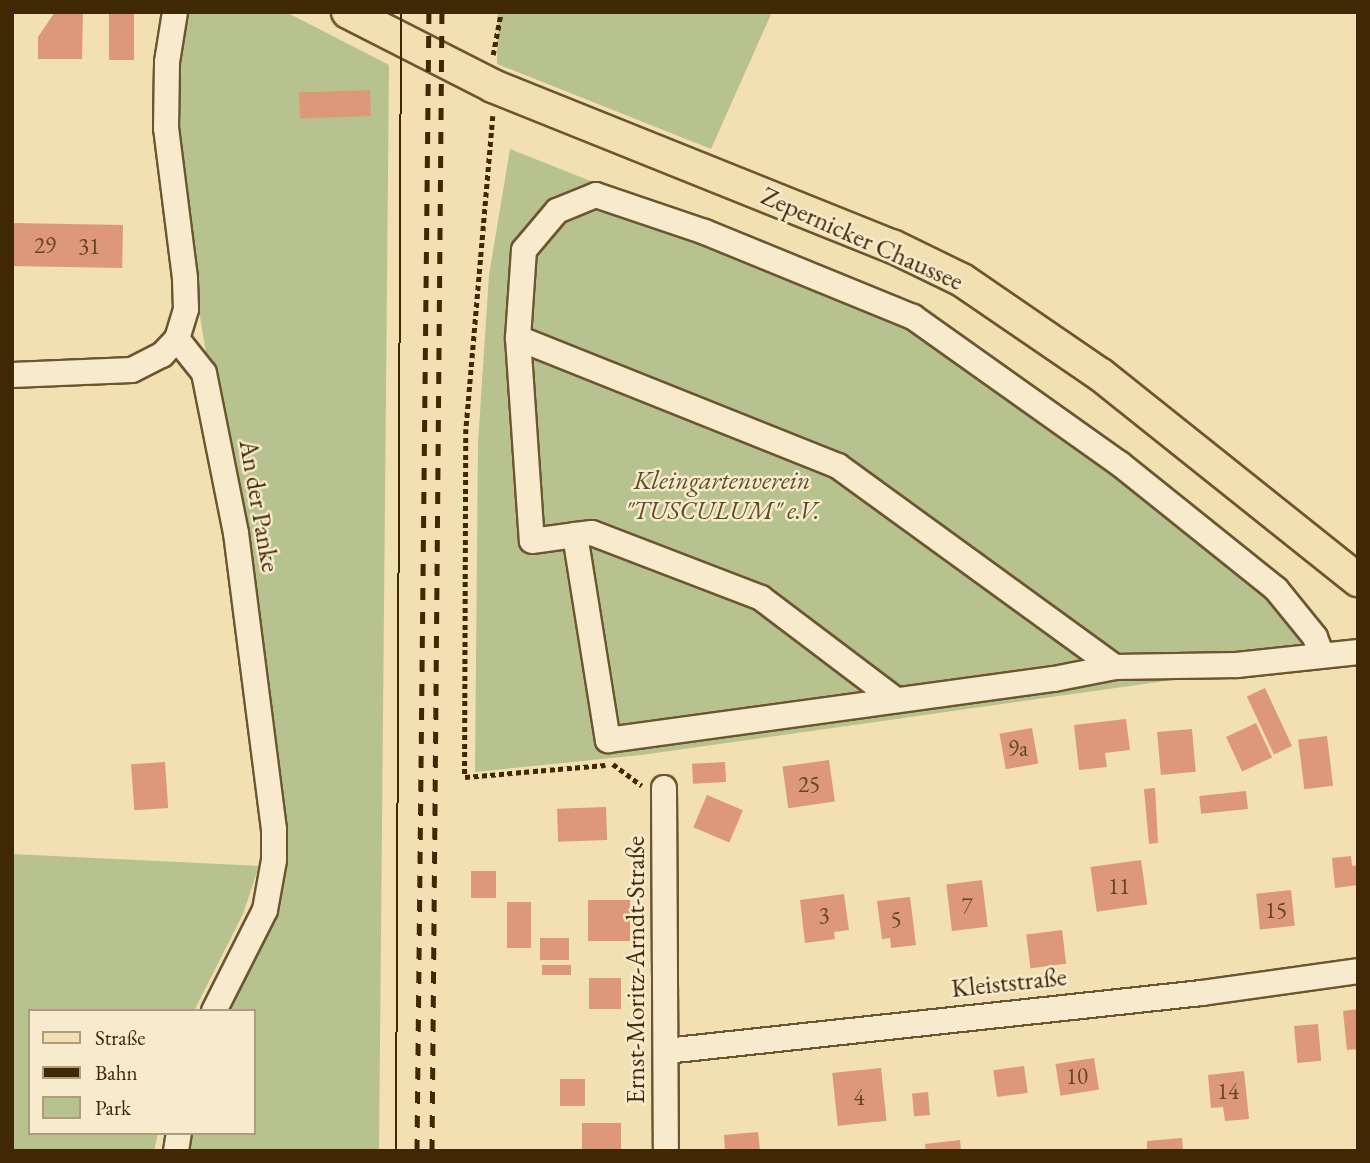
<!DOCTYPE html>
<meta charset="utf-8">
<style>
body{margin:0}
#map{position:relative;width:1370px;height:1163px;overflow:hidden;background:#f2dfb2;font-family:"EB Garamond",serif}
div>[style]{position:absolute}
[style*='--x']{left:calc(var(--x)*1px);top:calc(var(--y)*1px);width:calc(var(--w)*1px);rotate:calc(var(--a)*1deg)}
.green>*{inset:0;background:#b8c28e}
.building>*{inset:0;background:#dd9879;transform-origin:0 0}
.path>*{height:4.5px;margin-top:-2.25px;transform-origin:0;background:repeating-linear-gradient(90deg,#402805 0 5px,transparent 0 8.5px)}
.roads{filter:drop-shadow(2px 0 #6c5630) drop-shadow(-2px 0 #6c5630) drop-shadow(0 2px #6c5630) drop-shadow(0 -2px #6c5630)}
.minor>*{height:24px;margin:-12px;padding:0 12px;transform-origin:12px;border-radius:12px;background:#f7eacd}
.major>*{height:32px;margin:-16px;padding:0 16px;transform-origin:16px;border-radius:16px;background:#f2dfb2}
.tram>*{height:2px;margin:-1px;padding:0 1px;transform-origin:1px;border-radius:1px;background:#402805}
.rail>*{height:5px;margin-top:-2.5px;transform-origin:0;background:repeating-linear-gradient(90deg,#402805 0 12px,transparent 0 24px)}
span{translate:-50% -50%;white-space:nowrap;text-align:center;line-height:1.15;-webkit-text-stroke:5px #f7eacd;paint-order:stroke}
.number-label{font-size:23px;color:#674422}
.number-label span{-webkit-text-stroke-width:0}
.street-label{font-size:26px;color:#402805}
.park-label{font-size:26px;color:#5e4e27;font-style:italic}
.frame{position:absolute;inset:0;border:14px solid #402805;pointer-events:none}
.legend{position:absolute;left:28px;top:1009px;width:228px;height:126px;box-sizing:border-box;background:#f7eacd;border:2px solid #ae9c7d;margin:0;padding:9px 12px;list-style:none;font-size:21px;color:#402805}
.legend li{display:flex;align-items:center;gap:14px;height:35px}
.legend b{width:35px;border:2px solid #ae9c7d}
</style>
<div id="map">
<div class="green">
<i style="clip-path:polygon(185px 12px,286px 12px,389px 65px,379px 1151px,186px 1151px,189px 1133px,254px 1133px,254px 1011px,224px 1011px,266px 934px,284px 882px,286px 839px,190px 256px,175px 132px,179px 46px)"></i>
<i style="clip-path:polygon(498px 12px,772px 12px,711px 149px,497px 64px)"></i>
<i style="clip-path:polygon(510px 149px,925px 314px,1127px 460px,1335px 657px,641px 755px,475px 772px,478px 443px,489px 275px)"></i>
<i style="clip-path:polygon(12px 854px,259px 866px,243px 914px,194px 1011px,30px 1011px,30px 1133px,158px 1133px,154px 1151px,12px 1151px)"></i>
</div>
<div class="building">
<i style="clip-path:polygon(55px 12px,83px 12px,82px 59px,38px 59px,38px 37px)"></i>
<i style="left:109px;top:12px;width:25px;height:48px"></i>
<i style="left:370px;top:90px;width:26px;height:71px;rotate:88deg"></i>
<i style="left:12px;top:223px;width:111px;height:43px;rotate:1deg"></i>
<i style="left:1265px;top:688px;width:64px;height:20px;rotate:65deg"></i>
<i style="clip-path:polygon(1126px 719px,1130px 750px,1105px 753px,1107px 767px,1079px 770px,1074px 725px)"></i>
<i style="left:1256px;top:723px;width:38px;height:33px;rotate:65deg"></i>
<i style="left:1032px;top:728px;width:36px;height:33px;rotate:80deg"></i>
<i style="left:1192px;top:729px;width:43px;height:35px;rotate:85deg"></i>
<i style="left:1327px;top:736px;width:50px;height:29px;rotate:83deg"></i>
<i style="left:829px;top:760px;width:42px;height:47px;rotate:82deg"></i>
<i style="left:165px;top:762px;width:46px;height:34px;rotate:86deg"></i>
<i style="left:725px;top:762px;width:20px;height:33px;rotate:87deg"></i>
<i style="clip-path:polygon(1155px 788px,1158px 843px,1149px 844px,1144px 789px)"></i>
<i style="left:1246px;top:791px;width:18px;height:47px;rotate:84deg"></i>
<i style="left:707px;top:795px;width:39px;height:35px;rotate:23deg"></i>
<i style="left:606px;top:807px;width:33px;height:49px;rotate:88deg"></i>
<i style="clip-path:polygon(1351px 856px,1352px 866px,1358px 865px,1358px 885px,1335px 888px,1332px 858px)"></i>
<i style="left:1141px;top:860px;width:45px;height:51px;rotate:82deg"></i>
<i style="left:471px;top:871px;width:25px;height:27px"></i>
<i style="left:982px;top:880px;width:47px;height:36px;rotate:83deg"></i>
<i style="left:1291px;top:890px;width:36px;height:35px;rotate:84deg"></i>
<i style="clip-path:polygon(844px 894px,849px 930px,834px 932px,835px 939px,805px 943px,800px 900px)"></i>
<i style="clip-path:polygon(910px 897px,916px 945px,891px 948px,890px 938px,882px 939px,877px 901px)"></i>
<i style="left:630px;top:900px;width:41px;height:42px;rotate:90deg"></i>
<i style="left:507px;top:902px;width:24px;height:46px"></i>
<i style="left:1062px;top:930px;width:34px;height:36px;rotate:83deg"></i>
<i style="left:540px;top:938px;width:29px;height:22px"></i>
<i style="left:542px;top:965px;width:29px;height:10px"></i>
<i style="left:621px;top:978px;width:31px;height:32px;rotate:90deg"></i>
<i style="clip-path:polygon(1358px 1009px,1358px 1049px,1347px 1050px,1343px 1011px)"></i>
<i style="left:1318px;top:1024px;width:37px;height:24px;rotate:85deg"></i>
<i style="left:1094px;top:1058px;width:32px;height:39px;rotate:81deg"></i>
<i style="left:1024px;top:1066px;width:27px;height:31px;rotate:82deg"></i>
<i style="left:881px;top:1068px;width:53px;height:49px;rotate:84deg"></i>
<i style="clip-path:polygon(1244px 1071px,1249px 1119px,1225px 1121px,1223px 1107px,1211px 1108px,1208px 1075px)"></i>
<i style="left:560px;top:1079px;width:25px;height:27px"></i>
<i style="left:928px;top:1092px;width:23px;height:16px;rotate:85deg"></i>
<i style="left:582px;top:1123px;width:39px;height:28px"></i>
<i style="clip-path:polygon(758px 1132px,760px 1151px,725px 1151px,724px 1135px)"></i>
<i style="clip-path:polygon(1182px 1138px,1183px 1151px,1147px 1151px,1147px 1141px)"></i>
<i style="clip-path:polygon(960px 1140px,961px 1151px,926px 1151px,925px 1144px)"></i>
</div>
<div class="path">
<i style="--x:493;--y:55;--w:44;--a:-79.5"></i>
<i style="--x:493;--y:116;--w:314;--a:94.9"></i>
<i style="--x:466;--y:429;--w:348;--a:90.2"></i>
<i style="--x:465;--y:777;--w:141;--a:-4.9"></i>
<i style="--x:613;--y:764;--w:36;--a:37"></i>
</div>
<div class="roads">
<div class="minor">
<i style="--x:518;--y:338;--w:345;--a:21.8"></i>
<i style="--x:838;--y:466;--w:342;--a:36"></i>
<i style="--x:177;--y:339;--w:43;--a:51.5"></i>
<i style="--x:204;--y:373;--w:163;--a:78.7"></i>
<i style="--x:236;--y:533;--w:298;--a:82.7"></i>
<i style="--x:274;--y:829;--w:31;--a:90"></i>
<i style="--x:274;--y:860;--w:51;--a:100.2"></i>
<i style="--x:265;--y:910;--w:113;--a:116.8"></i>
<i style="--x:12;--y:375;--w:120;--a:-2.4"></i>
<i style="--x:132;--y:370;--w:34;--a:-27"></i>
<i style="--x:162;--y:355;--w:22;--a:-47"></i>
<i style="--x:177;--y:339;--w:31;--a:-73"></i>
<i style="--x:186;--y:309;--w:31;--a:-92"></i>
<i style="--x:185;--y:278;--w:151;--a:-97.2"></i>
<i style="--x:166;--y:128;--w:66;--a:-89.1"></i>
<i style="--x:167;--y:62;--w:51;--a:-80.9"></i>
<i style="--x:575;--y:535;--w:17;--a:-7"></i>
<i style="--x:592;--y:533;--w:181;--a:21"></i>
<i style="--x:761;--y:598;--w:169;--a:37.1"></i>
<i style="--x:1321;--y:653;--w:17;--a:-111"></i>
<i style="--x:1315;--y:637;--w:62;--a:-129.1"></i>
<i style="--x:1276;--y:589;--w:200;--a:-141.3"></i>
<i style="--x:1120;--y:464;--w:254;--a:-144.6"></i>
<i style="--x:913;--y:317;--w:225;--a:-157.8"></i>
<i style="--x:705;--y:232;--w:115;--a:-161.3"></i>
<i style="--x:596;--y:195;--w:42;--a:157.7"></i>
<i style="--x:557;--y:211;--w:51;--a:130.2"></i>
<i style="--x:524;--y:250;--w:88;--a:93.9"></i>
<i style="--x:518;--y:338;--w:203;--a:86.1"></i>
<i style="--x:532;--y:541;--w:43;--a:-7.9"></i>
<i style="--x:575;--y:535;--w:208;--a:80.9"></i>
<i style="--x:608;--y:740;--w:450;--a:-7.8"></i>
<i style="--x:1054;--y:679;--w:62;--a:-11.1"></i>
<i style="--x:1115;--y:667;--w:122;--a:-0.9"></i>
<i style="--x:1237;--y:665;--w:122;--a:-6.1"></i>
<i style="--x:664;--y:788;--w:363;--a:89.7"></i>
<i style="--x:666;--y:1051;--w:539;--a:-6.18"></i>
<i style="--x:1202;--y:993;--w:158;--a:-8"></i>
<i style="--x:176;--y:1151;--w:18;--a:-81"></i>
</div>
<div class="major">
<i style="--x:348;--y:12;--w:163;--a:27"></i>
<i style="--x:493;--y:86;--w:430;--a:21.9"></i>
<i style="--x:892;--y:246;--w:78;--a:25.9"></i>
<i style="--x:962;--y:280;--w:168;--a:34.4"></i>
<i style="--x:1101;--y:375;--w:329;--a:38.6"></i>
</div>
</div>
<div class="tram">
<i style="--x:396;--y:1151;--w:1139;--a:-89.75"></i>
</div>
<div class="rail">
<i style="--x:417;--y:1151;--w:1139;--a:-89.4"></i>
<i style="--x:432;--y:1151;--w:1139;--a:-89.5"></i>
</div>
<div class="number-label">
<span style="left:45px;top:245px">29</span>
<span style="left:89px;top:246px">31</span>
<span style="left:1018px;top:748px">9a</span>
<span style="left:809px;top:784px">25</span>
<span style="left:1119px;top:886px">11</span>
<span style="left:967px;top:906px">7</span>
<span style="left:1276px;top:910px">15</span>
<span style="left:824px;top:915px">3</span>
<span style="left:896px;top:919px">5</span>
<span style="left:1077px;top:1076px">10</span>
<span style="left:1228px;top:1091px">14</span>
<span style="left:859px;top:1097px">4</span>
</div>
<div class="street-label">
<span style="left:862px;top:239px;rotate:24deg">Zepernicker Chaussee</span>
<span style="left:259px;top:506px;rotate:80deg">An der Panke</span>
<span style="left:636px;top:970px;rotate:-90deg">Ernst-Moritz-Arndt-Straße</span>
<span style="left:1009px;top:983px;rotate:-6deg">Kleiststraße</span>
</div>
<div class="park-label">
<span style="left:722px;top:496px">Kleingartenverein<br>"TUSCULUM" e.V.</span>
</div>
<div class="frame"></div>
<ul class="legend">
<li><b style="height:9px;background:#f2dfb2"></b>Straße</li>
<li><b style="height:9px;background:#402805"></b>Bahn</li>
<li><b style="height:19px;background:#b8c28e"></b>Park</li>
</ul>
</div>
